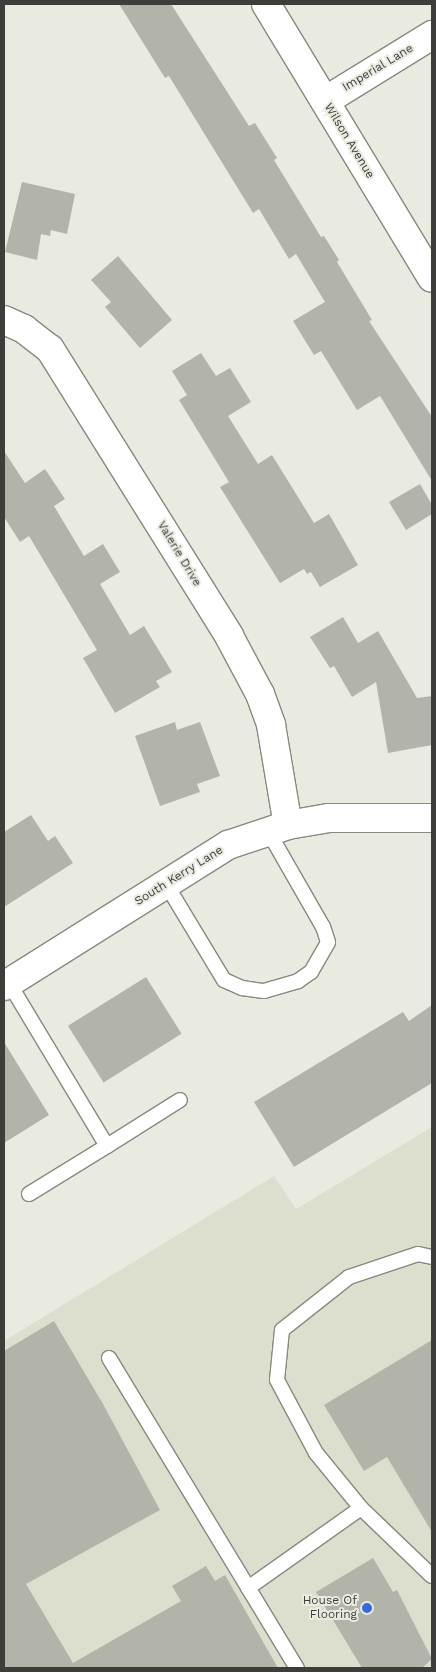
<!DOCTYPE html>
<style>
body{margin:0}
#map{position:relative;width:436px;height:1672px;overflow:hidden;background:#e9ebe0;font-family:"Work Sans",sans-serif}
div>[style]{position:absolute}
[style*='--x']{left:calc(var(--x)*1px);top:calc(var(--y)*1px);width:calc(var(--w)*1px);rotate:calc(var(--a)*1deg)}
.built>*{inset:0;background:#dcdfcd}
.building>*{inset:0;background:#b2b4a9;transform-origin:0 0}
.roads{filter:drop-shadow(1px 0 #87897f) drop-shadow(-1px 0 #87897f) drop-shadow(0 1px #87897f) drop-shadow(0 -1px #87897f)}
.service>*{height:14px;margin:-7px;padding:0 7px;transform-origin:7px;border-radius:7px;background:#fff}
.minor>*{height:28px;margin:-14px;padding:0 14px;transform-origin:14px;border-radius:14px;background:#fff}
.dots>*{width:14px;height:14px;translate:-50% -50%;box-sizing:border-box;border:2px solid #e9ebe0;border-radius:50%}
span{translate:-50% -50%;white-space:nowrap;text-align:center;line-height:1.15;-webkit-text-stroke:4px #e9ebe0;paint-order:stroke}
.street-label{font-size:12px;color:#3d3d39}
.poi-label{font-size:12px;color:#3d3d39}
.right{translate:-100% -50%;text-align:right}
.frame{position:absolute;inset:0;border:5px solid #3d3d39;pointer-events:none}
</style>
<div id="map">
<div class="built">
<i style="clip-path:polygon(432px 1127px,432px 1668px,4px 1668px,4px 1341px,274px 1176px,296px 1209px)"></i>
</div>
<div class="building">
<i style="clip-path:polygon(119px 4px,171px 4px,249px 126px,255px 123px,277px 158px,274px 160px,321px 237px,324px 236px,339px 260px,337px 262px,372px 320px,369px 321px,432px 417px,432px 481px,380px 396px,357px 410px,321px 351px,314px 355px,293px 321px,325px 302px,296px 254px,289px 259px,259px 209px,253px 213px,169px 76px,165px 78px)"></i>
<i style="clip-path:polygon(22px 182px,75px 194px,67px 234px,51px 230px,50px 236px,41px 234px,37px 260px,5px 252px)"></i>
<i style="clip-path:polygon(118px 256px,172px 320px,140px 348px,105px 307px,111px 302px,91px 280px)"></i>
<i style="clip-path:polygon(201px 353px,216px 376px,230px 368px,251px 402px,228px 416px,258px 464px,272px 455px,314px 523px,329px 514px,358px 565px,320px 587px,311px 572px,307px 574px,304px 569px,280px 583px,220px 487px,229px 482px,179px 400px,187px 395px,172px 371px)"></i>
<i style="clip-path:polygon(4px 451px,25px 483px,45px 469px,65px 499px,54px 506px,84px 556px,103px 544px,120px 572px,100px 584px,130px 635px,144px 626px,172px 672px,156px 681px,160px 687px,115px 713px,83px 658px,97px 650px,29px 536px,20px 542px,4px 517px)"></i>
<i style="clip-path:polygon(420px 484px,432px 505px,432px 514px,406px 530px,389px 502px)"></i>
<i style="clip-path:polygon(343px 617px,358px 643px,378px 631px,417px 698px,432px 696px,432px 745px,388px 753px,376px 682px,352px 697px,334px 666px,330px 668px,310px 637px)"></i>
<i style="clip-path:polygon(175px 722px,177px 730px,200px 722px,220px 776px,197px 784px,200px 792px,160px 806px,135px 736px)"></i>
<i style="clip-path:polygon(31px 815px,48px 841px,55px 836px,73px 863px,4px 907px,4px 832px)"></i>
<i style="left:146px;top:977px;width:67px;height:92px;rotate:58deg"></i>
<i style="clip-path:polygon(432px 1005px,432px 1083px,294px 1167px,254px 1102px,403px 1012px,409px 1021px)"></i>
<i style="clip-path:polygon(4px 1042px,49px 1115px,4px 1143px)"></i>
<i style="clip-path:polygon(54px 1321px,103px 1404px,160px 1510px,26px 1584px,73px 1663px,181px 1601px,172px 1586px,206px 1566px,215px 1581px,225px 1575px,278px 1668px,4px 1668px,4px 1351px)"></i>
<i style="clip-path:polygon(432px 1340px,432px 1532px,387px 1457px,364px 1471px,324px 1405px)"></i>
<i style="clip-path:polygon(373px 1558px,393px 1592px,397px 1590px,432px 1659px,422px 1668px,362px 1668px,316px 1592px)"></i>
</div>
<div class="roads">
<div class="service">
<i style="--x:166;--y:884;--w:112;--a:58.9"></i>
<i style="--x:224;--y:980;--w:20;--a:24"></i>
<i style="--x:242;--y:988;--w:22;--a:8"></i>
<i style="--x:264;--y:991;--w:35;--a:-16"></i>
<i style="--x:298;--y:981;--w:16;--a:-35"></i>
<i style="--x:311;--y:972;--w:34;--a:-60"></i>
<i style="--x:328;--y:942;--w:16;--a:-108"></i>
<i style="--x:323;--y:927;--w:111;--a:-119.8"></i>
<i style="--x:9;--y:983;--w:190;--a:59"></i>
<i style="--x:107;--y:1146;--w:86;--a:-32.2"></i>
<i style="--x:29;--y:1194;--w:92;--a:-31.6"></i>
<i style="--x:432;--y:1257;--w:14;--a:-168"></i>
<i style="--x:418;--y:1254;--w:73;--a:161.6"></i>
<i style="--x:349;--y:1277;--w:85;--a:141.7"></i>
<i style="--x:282;--y:1330;--w:50;--a:95.7"></i>
<i style="--x:277;--y:1380;--w:83;--a:61.9"></i>
<i style="--x:316;--y:1453;--w:71;--a:50.7"></i>
<i style="--x:361;--y:1508;--w:98;--a:43.8"></i>
<i style="--x:109;--y:1358;--w:363;--a:58.8"></i>
<i style="--x:248;--y:1588;--w:138;--a:-35.3"></i>
</div>
<div class="minor">
<i style="--x:266;--y:4;--w:320;--a:58.8"></i>
<i style="--x:325;--y:101;--w:126;--a:-31.7"></i>
<i style="--x:4;--y:320;--w:22;--a:24"></i>
<i style="--x:24;--y:329;--w:33;--a:38"></i>
<i style="--x:50;--y:349;--w:338;--a:58"></i>
<i style="--x:229;--y:636;--w:66;--a:61.9"></i>
<i style="--x:260;--y:694;--w:33;--a:70"></i>
<i style="--x:271;--y:725;--w:101;--a:80.4"></i>
<i style="--x:4;--y:986;--w:265;--a:-32.2"></i>
<i style="--x:228;--y:845;--w:63;--a:-18.4"></i>
<i style="--x:288;--y:825;--w:42;--a:-9.7"></i>
<i style="--x:329;--y:818;--w:103;--a:0"></i>
</div>
</div>
<div class="dots">
<i style="left:367px;top:1608px;background:#3968d8"></i>
</div>
<div class="street-label">
<span style="left:378px;top:68px;rotate:-31deg">Imperial Lane</span>
<span style="left:349px;top:141px;rotate:59deg">Wilson Avenue</span>
<span style="left:179px;top:554px;rotate:59deg">Valerie Drive</span>
<span style="left:179px;top:876px;rotate:-32deg">South Kerry Lane</span>
</div>
<div class="poi-label">
<span class="right" style="left:357px;top:1608px">House Of<br>Flooring</span>
</div>
<div class="frame"></div>
</div>
